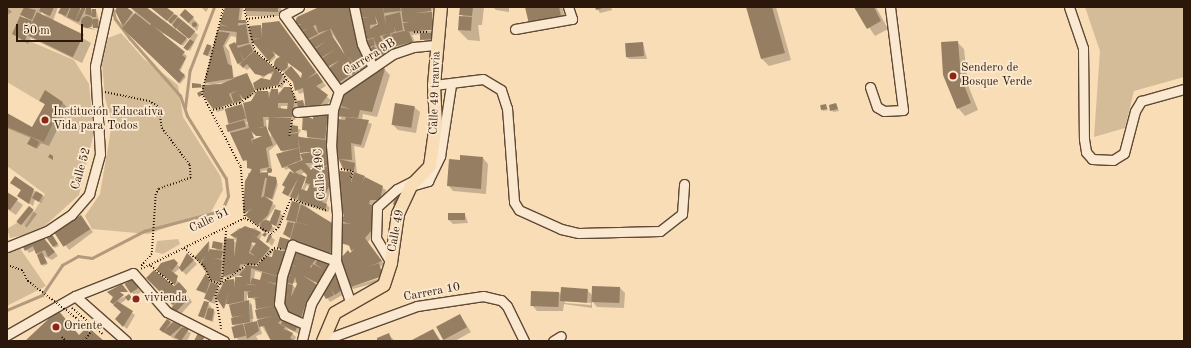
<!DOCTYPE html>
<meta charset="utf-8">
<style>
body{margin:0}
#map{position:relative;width:1191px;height:348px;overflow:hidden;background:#f8ddb6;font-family:"Old Standard TT",serif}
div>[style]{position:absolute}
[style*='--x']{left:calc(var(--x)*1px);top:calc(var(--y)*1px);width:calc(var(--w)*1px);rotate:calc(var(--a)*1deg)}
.green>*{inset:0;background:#d5bc99}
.shadow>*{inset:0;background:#0003;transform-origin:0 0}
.stream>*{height:2.5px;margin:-1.25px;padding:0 1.25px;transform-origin:1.25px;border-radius:1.25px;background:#b39a7c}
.building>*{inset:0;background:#967e63;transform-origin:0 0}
.round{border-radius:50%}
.path>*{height:1.5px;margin-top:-0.75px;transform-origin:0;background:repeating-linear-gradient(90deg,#2c180a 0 1px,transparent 0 3px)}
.roads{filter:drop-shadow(1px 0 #5f4935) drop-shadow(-1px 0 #5f4935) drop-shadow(0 1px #5f4935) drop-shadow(0 -1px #5f4935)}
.minor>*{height:9px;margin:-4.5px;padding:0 4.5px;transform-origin:4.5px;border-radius:4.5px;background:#fae9d0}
.major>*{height:12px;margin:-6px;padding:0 6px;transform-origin:6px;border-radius:6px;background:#f8ddb6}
.path-bridge>*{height:1.5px;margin-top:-0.75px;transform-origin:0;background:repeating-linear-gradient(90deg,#2c180a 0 1px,transparent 0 3px)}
.dots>*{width:11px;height:11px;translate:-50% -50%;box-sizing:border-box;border:2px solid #fae9d0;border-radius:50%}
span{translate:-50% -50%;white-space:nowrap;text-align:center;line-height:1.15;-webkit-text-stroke:3.5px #fae9d0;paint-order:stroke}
.street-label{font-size:12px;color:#2c180a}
.poi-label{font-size:12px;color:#2c180a}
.left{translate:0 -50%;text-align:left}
.frame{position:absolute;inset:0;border:8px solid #2c180a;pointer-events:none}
.scale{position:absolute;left:16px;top:24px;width:67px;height:18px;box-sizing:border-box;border:2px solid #2c180a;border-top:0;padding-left:5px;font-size:12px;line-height:14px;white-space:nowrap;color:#2c180a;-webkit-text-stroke:3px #fae9d0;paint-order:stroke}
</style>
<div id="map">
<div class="green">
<i style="clip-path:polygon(7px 7px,24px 7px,13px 34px,74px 60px,89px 84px,94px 132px,79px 195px,38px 232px,10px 238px,7px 229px,18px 222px,25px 226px,45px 194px,7px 166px,7px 127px,44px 142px,63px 102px,45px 91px,39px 101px,7px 82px)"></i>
<i style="clip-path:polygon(1085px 7px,1184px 7px,1184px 77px,1134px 91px,1125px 128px,1094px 137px,1100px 51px)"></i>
<i style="clip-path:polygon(121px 33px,144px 59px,178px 85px,183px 117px,221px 177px,223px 190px,211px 212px,148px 234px,92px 229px,85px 216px,100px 194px,112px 123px,105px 98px,102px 64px,108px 38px)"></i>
<i style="clip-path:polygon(178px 239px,180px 244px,163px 254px,155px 252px,157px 241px)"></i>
<i style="clip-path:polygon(19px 247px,46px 286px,7px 306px,7px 251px)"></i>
<i style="clip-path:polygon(250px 298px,254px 319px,250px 319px)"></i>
</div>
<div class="shadow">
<i style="clip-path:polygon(7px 7px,12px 12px,7px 15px)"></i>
<i style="clip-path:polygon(evenodd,25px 7px,58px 7px,53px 21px,91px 43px,82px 63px,31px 38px,28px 44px,17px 37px,14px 33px,26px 19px,22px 14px,25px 7px,42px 12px,47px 17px,40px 15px,42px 12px)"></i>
<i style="clip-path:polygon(62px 7px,96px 10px,102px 30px,85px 25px,96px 30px,85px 28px,63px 16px,60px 12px)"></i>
<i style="clip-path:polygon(118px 7px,125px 7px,140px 18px,130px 7px,146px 7px,188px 40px,183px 46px,164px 33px,162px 35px,187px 56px,180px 72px,186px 77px,180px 84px,123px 28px,116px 11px)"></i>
<i style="clip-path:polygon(150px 7px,164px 7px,198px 35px,190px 51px,186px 48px,191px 39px)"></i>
<i style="clip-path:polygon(201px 7px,209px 7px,206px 12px)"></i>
<i style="clip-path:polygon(evenodd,226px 7px,243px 7px,241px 21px,245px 21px,251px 31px,250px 27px,263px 28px,263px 24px,279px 22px,326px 86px,319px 90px,331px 100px,323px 110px,310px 114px,307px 111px,303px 114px,298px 104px,295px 120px,292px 120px,294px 127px,301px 130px,298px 136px,308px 139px,308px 133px,303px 130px,304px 116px,314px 120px,315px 112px,320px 113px,331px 121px,328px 154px,335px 178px,326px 204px,330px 208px,328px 212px,305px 205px,335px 228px,336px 250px,333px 258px,299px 249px,331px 263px,334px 266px,330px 273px,321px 273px,327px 279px,334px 274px,346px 293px,330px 302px,322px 290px,310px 303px,304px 324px,291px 318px,282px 303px,292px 258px,298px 260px,294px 256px,300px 248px,292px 245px,290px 253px,285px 252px,290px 257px,278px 287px,286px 320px,301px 329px,299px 334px,286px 328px,296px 337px,294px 341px,271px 341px,259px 321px,256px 301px,247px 295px,247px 301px,252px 305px,253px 323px,260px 326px,262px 334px,256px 336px,258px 340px,238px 341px,230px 306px,227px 303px,223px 309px,218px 298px,215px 304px,209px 302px,207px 295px,198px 290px,206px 275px,212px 280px,195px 258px,209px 242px,210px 250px,216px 251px,214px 242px,225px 246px,225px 239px,237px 242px,231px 235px,239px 228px,255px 228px,262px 234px,259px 241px,273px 252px,269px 257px,273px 259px,274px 250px,283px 252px,278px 247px,280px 238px,294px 241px,284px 234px,292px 202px,305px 206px,283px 193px,290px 173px,296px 174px,292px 167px,286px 170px,283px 167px,277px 155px,283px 152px,278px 143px,269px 151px,272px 170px,261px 171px,275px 178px,278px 185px,273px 200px,264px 197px,276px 206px,265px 222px,275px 228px,272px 233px,253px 223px,244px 204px,247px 205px,248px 173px,253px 173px,229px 131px,226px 110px,242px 105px,245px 109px,244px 104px,251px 102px,258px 92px,285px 92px,285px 88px,291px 88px,298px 101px,306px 104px,305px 92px,299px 94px,294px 82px,274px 63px,279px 58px,298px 74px,300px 80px,306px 76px,271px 51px,276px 57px,271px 62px,266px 59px,251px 39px,256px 55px,286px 79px,282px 88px,271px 84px,272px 88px,257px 91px,254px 83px,263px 78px,251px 67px,247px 70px,238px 64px,230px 47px,235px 44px,238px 46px,236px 37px,231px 36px,225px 46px,229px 51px,234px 78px,247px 74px,256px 93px,246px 100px,240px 92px,243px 102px,224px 106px,224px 110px,217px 112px,204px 94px,204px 88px,193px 88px,193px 84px,201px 85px,215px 89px,214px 85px,205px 83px,208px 67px,212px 67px,214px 48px,217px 48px,218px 32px,222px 33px,219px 30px,226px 7px,209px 73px,222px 75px,222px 77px,209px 75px,209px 73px,226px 7px,269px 73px,275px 76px,272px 83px,262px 79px,269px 73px,226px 7px,227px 82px,221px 85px,215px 84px,227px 82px,226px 7px,230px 88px,231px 90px,219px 92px,218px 91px,230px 88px,226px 7px,281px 106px,288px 106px,288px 110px,281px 109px,281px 106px,226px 7px,266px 120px,270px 120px,271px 137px,267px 132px,266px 120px,226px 7px,246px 122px,249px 122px,250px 127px,246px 122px,226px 7px,262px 126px,262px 129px,253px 130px,253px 129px,262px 126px,226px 7px,275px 126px,284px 127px,283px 131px,275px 126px,226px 7px,252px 131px,256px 135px,267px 135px,254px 140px,252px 131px,226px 7px,299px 139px,301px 148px,285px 149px,298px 147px,299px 139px,226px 7px,323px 149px,301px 154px,302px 165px,299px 152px,323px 149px,226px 7px,296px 160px,297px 163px,287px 166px,287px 165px,296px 160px,226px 7px,313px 167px,312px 170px,311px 172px,309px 169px,313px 167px,226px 7px,305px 172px,308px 175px,300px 194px,305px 178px,300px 175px,305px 172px,226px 7px,307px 185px,310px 187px,308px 192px,304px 191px,307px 185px,226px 7px,252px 209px,259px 216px,258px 218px,251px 211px,252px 209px,226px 7px,299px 215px,297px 224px,294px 223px,299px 215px,226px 7px,300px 219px,317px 227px,317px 228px,306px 226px,300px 219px,226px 7px,250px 242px,257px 244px,255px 247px,250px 242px,226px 7px,237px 250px,243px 257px,242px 260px,237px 256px,237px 250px,226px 7px,249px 254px,254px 255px,257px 258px,248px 255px,249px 254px,226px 7px,261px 259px,259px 267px,247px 266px,248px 262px,258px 265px,261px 259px,226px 7px,244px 265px,247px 266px,243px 271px,244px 265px,226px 7px,255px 271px,263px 273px,261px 281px,254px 280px,255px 271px,226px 7px,241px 275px,244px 279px,223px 284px,224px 276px,227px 279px,241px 275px,226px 7px,295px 282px,298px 285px,296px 289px,292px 284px,295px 282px,226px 7px,314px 282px,322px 286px,321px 290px,314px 284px,314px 282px,226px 7px,216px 285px,222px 285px,220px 289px,216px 285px)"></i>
<i style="left:246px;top:7px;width:35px;height:9px"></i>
<i style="clip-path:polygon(evenodd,327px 7px,370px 68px,364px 73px,355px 63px,361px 74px,356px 78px,350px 73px,353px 79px,342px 86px,297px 25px,298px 17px,327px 7px,331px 33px,347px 54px,345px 56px,330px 34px,331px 33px)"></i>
<i style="clip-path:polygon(evenodd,361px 7px,436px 7px,432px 10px,435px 29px,407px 31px,435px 31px,435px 42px,425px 43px,421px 34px,412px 35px,416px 45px,404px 49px,402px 46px,393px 54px,382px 38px,391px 55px,386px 58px,376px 49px,384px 60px,378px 63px,369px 50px,361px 7px,377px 14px,378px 29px,377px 30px,374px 15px,377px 14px,361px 7px,382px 35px,372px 40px,371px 37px,382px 35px)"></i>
<i style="clip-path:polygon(461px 7px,484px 7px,482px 25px,478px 25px,480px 41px,468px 40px,458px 30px,463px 17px)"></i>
<i style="clip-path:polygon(493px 7px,509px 7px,509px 12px,496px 10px)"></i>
<i style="clip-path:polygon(526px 7px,562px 7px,566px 21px)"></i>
<i style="clip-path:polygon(596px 7px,611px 7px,612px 10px,600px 13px)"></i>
<i style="clip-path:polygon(747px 7px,776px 7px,791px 60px,769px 66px,762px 59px)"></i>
<i style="clip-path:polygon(855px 7px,876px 7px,888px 29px,875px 36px)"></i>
<i style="clip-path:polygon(180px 15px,193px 18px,199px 25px,197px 31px)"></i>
<i style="clip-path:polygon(957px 42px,964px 49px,968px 85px,978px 110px,965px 116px,958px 108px)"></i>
<i style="clip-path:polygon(643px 43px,647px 59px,629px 59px,626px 56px)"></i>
<i style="clip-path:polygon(211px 47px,213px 49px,210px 57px,204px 54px)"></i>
<i style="clip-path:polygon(385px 70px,390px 75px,377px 117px,363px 114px,362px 120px,372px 124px,364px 148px,354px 146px,357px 174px,386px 190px,383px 203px,372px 207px,375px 234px,367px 243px,385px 265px,378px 267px,383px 275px,350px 286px,343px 265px,355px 257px,351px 247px,341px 243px,346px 225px,337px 193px,348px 173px,338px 159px,337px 119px,342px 119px,339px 116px,345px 91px,352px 92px)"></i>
<i style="clip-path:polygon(41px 101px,62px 102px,68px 108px,49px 146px,41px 143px,37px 149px,30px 145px,31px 138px,7px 128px,7px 114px,33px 128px,45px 105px)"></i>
<i style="clip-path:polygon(836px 104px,839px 111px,833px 112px,830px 105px)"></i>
<i style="clip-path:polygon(826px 105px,828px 110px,823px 111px,821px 106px)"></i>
<i style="clip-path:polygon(414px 107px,420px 112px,416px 133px,398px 130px,393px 125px)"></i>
<i style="clip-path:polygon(483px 158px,488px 164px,486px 194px,453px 191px,448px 185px,461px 161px)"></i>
<i style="clip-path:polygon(15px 186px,33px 190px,44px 197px,41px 203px,35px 199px,33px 206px,22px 199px,22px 191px)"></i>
<i style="clip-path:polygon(7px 193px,23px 205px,16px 215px,7px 209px)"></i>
<i style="left:29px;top:208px;width:10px;height:17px;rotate:37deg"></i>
<i style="clip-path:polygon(275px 210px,284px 216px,279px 228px,270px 223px)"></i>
<i style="clip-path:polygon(465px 214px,468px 223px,453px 224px,449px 220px)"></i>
<i style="left:81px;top:216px;width:20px;height:30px;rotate:53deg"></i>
<i style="clip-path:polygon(53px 236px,59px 246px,55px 248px,49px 239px)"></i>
<i style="clip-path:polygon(270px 236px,275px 240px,272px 246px,269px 243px)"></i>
<i style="clip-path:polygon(47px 242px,58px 256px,52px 260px,44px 256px,48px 264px,43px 266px,35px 250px,29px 253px,24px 246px)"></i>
<i style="clip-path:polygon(188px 254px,197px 264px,186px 275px,180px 268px,173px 274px,192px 302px,180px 315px,164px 295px,177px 285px,158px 270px,173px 260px,180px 267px)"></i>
<i style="clip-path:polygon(384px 277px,386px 280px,353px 289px,350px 287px)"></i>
<i style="clip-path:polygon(125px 284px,135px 284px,141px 292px,135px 296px)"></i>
<i style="clip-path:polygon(evenodd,620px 288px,625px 293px,624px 308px,597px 307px,592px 301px,592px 308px,564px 304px,563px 311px,537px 311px,532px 305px,558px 293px,587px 290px,592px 295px,620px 288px,565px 301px,591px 303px,591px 305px,565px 303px,565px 301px)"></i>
<i style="clip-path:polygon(129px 295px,141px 304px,128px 298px,120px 304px,135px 315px,127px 329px,119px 322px,122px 312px,111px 302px)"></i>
<i style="clip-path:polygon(208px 303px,215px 312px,213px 322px,199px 316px)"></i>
<i style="clip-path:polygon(460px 315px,471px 332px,455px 341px,445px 341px,437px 327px)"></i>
<i style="clip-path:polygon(167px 320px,191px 333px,187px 341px,174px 339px,160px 328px)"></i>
<i style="clip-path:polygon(433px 330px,441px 341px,412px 341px)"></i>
<i style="clip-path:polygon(389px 335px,395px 341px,379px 341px)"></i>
</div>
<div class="stream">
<i style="--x:185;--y:108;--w:38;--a:-83"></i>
<i style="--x:190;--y:70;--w:67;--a:-69.1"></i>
<i style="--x:7;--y:310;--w:38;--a:-23"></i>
<i style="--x:42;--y:295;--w:36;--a:-56"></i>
<i style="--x:62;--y:265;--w:18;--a:-29"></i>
<i style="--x:78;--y:256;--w:14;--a:8"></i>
<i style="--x:92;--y:258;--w:59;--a:-27.4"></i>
<i style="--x:144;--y:231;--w:70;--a:-14.8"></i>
<i style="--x:212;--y:213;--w:12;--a:-24"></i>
<i style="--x:223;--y:208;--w:13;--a:-67"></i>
<i style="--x:228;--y:196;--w:17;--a:-97"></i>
<i style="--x:226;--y:179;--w:74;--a:-121.8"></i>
<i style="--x:187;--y:116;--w:21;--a:-109"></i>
<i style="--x:180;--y:96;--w:76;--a:-131.3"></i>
<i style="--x:130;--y:39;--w:25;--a:-127"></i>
<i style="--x:115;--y:19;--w:11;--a:-105"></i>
</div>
<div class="building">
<i style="clip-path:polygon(24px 7px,36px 10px,32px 20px,20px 15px)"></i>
<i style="clip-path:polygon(41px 7px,54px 7px,50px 16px,39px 11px)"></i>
<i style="clip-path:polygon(61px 7px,70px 7px,66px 16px,58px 13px)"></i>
<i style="clip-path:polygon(71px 7px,81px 7px,75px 21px,67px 17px)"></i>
<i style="clip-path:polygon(82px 7px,86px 7px,79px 22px,75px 21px)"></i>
<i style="clip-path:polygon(117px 7px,126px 7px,133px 12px,123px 26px,115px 11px)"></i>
<i style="clip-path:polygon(130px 7px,146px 7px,187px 38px,181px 45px,153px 26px,185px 52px,182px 55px,186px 58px,179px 70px,185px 75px,179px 83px,122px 28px,135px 13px,150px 25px,151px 24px)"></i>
<i style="clip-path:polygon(150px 7px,166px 7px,174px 13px,167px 21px)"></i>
<i style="clip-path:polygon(225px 7px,240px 7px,237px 32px,218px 30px,220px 25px,229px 27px,220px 24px)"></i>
<i style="clip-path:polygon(245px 7px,278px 7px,278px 12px,245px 11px)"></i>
<i style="clip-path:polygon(319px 7px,350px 7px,356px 37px,367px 65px,360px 70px,347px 56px,358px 70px,352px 75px,342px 62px,350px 75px,338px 83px,328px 69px,340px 60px,327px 67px,321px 59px,337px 48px,321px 58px,315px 49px,326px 41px,315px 48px,309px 40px,330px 29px,333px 37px,345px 55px,340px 45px,345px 43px,340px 45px,331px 29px,318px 33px,316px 25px,313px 26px,318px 34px,306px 40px,302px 32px,308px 28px,300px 32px,297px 26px,302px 24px,296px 25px,295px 22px,297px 17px)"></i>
<i style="clip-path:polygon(evenodd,359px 7px,383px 7px,386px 27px,385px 16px,400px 12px,403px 30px,396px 32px,394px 27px,395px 32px,365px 40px,362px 29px,369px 27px,362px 29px,360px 19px,369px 17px,360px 18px,359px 7px,375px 16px,378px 24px,370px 29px,370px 25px,377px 24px,375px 16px)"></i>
<i style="clip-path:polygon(383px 7px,400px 7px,401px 11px,384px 13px)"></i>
<i style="clip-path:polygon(401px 7px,431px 7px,431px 11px,415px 13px,432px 12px,432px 30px,405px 32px,403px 23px,410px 22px,403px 22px)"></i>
<i style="clip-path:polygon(460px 7px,473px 7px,472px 16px,459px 15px)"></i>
<i style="clip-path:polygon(525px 7px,559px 7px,561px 16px,529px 24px)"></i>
<i style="clip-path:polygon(595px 7px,606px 7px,596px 10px)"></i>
<i style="clip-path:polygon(746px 7px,772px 7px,785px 53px,761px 59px)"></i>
<i style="clip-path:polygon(854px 7px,874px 7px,881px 21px,867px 29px)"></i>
<i style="clip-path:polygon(86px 8px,91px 8px,92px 16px,85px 14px)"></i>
<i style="left:92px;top:9px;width:4px;height:8px"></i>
<i style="left:185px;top:9px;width:12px;height:8px;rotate:42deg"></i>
<i style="left:37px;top:12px;width:52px;height:25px;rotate:26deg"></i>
<i style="clip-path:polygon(174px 14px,178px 16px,171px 24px,168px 21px)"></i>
<i class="round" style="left:81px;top:16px;width:12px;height:12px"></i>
<i style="clip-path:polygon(20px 16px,32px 21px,25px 41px,12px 34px)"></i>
<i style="left:459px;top:16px;width:13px;height:14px;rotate:4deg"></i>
<i style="clip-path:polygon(178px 17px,183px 21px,176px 29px,172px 25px)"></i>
<i style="left:93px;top:19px;width:5px;height:9px"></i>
<i style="left:246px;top:20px;width:3px;height:8px;rotate:90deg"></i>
<i style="left:183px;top:21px;width:16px;height:10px;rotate:40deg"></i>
<i style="clip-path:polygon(279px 21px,316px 72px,307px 79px,317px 73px,323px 82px,311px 89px,316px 86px,328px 95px,320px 106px,306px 111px,303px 88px,295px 91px,293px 82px,284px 73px,291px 66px,301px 78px,302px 73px,272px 51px,275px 55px,269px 61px,251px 40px,261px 38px,251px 39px,249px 26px,261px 25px,262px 38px,262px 23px,272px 22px,273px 29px,272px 22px)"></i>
<i class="round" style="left:191.5px;top:21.5px;width:5px;height:5px"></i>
<i style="clip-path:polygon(246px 24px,249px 43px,236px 46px,237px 26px)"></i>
<i style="clip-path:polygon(217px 31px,230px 33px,223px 46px,228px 64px,232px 66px,233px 78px,247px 73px,255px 91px,251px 93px,249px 89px,252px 95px,243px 99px,239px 93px,242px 100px,234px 103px,231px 94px,238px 90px,229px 94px,233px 103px,213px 109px,203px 95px,202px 85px,221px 84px,235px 78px,204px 83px)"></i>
<i style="clip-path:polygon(403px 31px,409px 32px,413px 42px,396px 46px,391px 34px)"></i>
<i style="left:390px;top:33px;width:16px;height:8px;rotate:68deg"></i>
<i style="clip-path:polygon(420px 33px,433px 33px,432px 39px,420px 40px)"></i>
<i style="clip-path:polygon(379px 35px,388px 51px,381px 55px,373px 38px)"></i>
<i style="clip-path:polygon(373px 38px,375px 45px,368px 48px,365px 41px)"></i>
<i style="left:190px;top:39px;width:5px;height:11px;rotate:37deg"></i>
<i style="clip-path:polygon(958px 41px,961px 77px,971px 103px,957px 109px,943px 75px,941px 42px)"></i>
<i style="left:235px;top:42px;width:21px;height:7px;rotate:65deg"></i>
<i style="left:643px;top:42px;width:14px;height:18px;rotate:86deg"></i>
<i style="left:207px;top:44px;width:5px;height:11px;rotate:22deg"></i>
<i style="clip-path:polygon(250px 44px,253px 51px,244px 60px,237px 48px)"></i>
<i style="left:374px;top:46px;width:12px;height:8px;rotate:55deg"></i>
<i style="clip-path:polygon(254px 51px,283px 75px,278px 85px,255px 90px,253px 83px,261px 78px,270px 80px,274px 71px,264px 76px,255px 74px,247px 64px,243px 68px,240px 64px)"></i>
<i class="round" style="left:274px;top:57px;width:14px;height:14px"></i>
<i style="clip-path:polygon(382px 67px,385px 69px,372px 112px,360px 110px,358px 118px,337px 116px,339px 107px,351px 109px,341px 106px,344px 90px,349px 91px,350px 87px)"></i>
<i style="clip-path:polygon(192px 83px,201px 84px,201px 87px,192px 88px)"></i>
<i style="clip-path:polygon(evenodd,284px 87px,291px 87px,294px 97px,290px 97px,295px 97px,292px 117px,263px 117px,264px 127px,258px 128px,266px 126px,273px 145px,266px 148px,269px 167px,260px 169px,260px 173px,268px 172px,268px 176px,276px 177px,277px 182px,272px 199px,264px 196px,273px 202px,268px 215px,257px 226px,245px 215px,252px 208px,244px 214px,243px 210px,245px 181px,252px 169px,247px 168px,247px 160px,243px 161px,230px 133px,249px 128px,243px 103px,251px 101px,257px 91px,268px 91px,269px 98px,271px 89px,278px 89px,278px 95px,284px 87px,278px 103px,288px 103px,287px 109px,278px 108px,278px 103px,284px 87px,251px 131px,256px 136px,262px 136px,252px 140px,253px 145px,251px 139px,254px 138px,251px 131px,284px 87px,265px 178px,267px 178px,264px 196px,261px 198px,256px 197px,261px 198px,265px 178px)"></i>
<i style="clip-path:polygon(45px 90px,63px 102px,44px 142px,7px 127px,7px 113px,32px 127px,45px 104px,39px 101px)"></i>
<i style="clip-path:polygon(201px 91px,202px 95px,199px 97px,197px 93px)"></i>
<i style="clip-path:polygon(303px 100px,305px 110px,298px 111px,297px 101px)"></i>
<i style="left:395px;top:103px;width:20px;height:22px;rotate:9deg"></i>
<i style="clip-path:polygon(836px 103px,838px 109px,830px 111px,829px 105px)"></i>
<i style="left:242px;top:104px;width:15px;height:18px;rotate:74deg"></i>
<i style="left:826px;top:104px;width:5px;height:6px;rotate:79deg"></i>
<i style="clip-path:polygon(314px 111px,328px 116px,325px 139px,307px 137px,307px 130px,302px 130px,303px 114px,313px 119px)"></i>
<i style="clip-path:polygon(269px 117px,291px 118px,289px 134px,298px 133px,299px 148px,281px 151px,268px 129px)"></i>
<i style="clip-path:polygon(346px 117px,369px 120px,361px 145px,351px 143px,352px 160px,337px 159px,336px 119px,345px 120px)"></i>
<i style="left:244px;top:120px;width:7px;height:19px;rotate:74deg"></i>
<i style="clip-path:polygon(291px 125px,298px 126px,298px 132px,290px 133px)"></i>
<i style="clip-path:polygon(31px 137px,39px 142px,36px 148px,27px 144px)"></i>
<i style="clip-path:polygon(298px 137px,327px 140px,327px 150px,300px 153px)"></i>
<i style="clip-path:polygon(299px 148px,301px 160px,282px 168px,276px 154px)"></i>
<i style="clip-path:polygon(evenodd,326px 150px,328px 165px,321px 167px,330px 166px,330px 184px,322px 202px,327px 204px,325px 210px,298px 200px,299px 193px,296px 199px,290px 197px,300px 174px,306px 177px,301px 189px,307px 191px,310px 184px,305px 183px,307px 175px,301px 169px,295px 172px,300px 175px,288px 196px,282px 193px,285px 187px,282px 185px,290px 171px,295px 174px,287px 166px,303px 160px,300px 154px,326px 150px,305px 163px,314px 163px,315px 166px,311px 170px,305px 163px)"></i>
<i style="clip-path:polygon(50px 154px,53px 156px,53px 160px,48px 157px)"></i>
<i style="clip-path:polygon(460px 155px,483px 157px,481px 189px,447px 186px,449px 159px,460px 160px)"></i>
<i style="clip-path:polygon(339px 159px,355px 163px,354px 171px,343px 169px)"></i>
<i class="round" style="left:266.5px;top:167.5px;width:5px;height:5px"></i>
<i style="clip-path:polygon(340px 171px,352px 172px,351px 183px,354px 172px,365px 176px,361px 185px,365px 177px,383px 186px,380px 200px,370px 200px,369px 204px,376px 207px,372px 230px,365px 238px,382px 261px,368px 267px,379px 263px,383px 276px,351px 287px,340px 259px,348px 250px,350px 253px,355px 248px,351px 251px,349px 245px,340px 243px,341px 223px,352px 224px,342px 222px,344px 214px,339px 213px,338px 197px,342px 196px,336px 197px)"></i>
<i style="clip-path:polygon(15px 176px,34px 189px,29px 204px,17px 196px,21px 190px,10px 183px)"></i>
<i style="left:36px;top:191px;width:8px;height:8px;rotate:30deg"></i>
<i style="clip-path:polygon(7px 192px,18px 199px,10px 210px,7px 208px)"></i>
<i style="left:397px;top:194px;width:5px;height:11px;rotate:22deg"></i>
<i style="clip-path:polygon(292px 201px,300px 203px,296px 222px,286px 220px)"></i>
<i style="clip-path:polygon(301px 204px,332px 223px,333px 246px,329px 256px,307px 247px,287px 250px,277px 248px,280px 237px,290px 240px,295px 222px,312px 226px,296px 222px)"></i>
<i style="left:29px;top:206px;width:6px;height:20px;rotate:39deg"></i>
<i style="clip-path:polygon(275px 209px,281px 211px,276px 226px,269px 223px)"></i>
<i style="left:465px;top:213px;width:7px;height:17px;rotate:90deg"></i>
<i style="left:81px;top:215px;width:17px;height:32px;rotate:57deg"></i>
<i class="round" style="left:260px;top:220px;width:12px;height:12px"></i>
<i style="clip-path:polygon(288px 222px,294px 223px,290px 238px,283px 234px)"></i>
<i style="clip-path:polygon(evenodd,245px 226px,261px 232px,257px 237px,254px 235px,270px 248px,256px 265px,240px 264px,241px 257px,239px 271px,223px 277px,224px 238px,234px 239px,234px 257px,237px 238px,230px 235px,245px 226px,252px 242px,256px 243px,250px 252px,255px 256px,249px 253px,252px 242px)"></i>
<i style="clip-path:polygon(265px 232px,267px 234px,265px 237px,262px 235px)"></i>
<i style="clip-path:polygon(51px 233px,58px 244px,53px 247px,46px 237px)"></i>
<i style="clip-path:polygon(269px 234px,272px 236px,268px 243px,266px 242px)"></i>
<i style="clip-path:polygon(43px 237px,55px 252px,48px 257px,45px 250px,36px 254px,33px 246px,25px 251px,22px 245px)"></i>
<i style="clip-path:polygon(209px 241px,208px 254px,200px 262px,194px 258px)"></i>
<i style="left:213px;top:241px;width:10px;height:7px;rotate:11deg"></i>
<i style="clip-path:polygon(298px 248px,319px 255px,310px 267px,311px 268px,313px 264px,323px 269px,315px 264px,320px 255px,332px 262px,319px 284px,302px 275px,319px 286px,307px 300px,300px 321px,286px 315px,282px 303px,285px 283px,293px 285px,291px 297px,297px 284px,295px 277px,293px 284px,285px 282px,287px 275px,292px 276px,286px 274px,289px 264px,297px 267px,289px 263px,291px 256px,301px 260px,292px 256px)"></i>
<i style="clip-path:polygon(210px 249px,223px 251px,221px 259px,213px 258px,222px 260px,220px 282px,211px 280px,201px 263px)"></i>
<i style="clip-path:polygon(274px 249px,287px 252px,280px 277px,251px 268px,250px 284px,245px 284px,259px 286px,250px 284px,252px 278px,260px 280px,262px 272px,279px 277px,278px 284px,264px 281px,278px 285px,284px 317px,278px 323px,285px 327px,281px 334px,284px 329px,293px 333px,290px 338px,294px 341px,271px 341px,264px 326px,259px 327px,257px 320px,273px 316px,257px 319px,255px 310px,272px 306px,256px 309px,255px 298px,261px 297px,248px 298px,248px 292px,252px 292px,244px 291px,244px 301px,229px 304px,226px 304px,229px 291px,224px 309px,216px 298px,225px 280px,234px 279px,235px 288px,235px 277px,243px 277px,239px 275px,247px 265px,257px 266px,266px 256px,272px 257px)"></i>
<i style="clip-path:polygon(42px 252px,47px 263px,41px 265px,37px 255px)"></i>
<i style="clip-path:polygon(187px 253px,194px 260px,182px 272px,179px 268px)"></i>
<i style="clip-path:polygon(174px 259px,178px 263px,172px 271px,165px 266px,178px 276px,175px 285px,156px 270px,161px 263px)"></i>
<i style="clip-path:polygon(154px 270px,174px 286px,179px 282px,187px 291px,185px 294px,189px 298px,176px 312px,171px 308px,178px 301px,173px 305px,146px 278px)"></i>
<i style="clip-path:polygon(206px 273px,210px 281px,206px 293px,196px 290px)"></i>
<i style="clip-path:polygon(334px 273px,343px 289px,335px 295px,330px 288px,334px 295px,326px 299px,320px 289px)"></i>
<i style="left:132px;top:279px;width:11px;height:9px;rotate:56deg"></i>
<i style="left:211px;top:282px;width:8px;height:18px;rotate:23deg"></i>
<i style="clip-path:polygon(122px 284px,128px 292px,120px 292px,124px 295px,113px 304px,110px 302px,113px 297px,107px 292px)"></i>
<i style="left:592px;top:286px;width:28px;height:16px;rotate:2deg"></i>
<i style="left:561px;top:287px;width:27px;height:14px;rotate:4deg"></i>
<i style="left:531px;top:291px;width:28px;height:15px;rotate:2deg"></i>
<i style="left:129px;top:294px;width:5px;height:5px;rotate:53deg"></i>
<i style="clip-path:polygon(135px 296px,139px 300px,135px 303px,132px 299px)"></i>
<i style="clip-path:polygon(249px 300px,250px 322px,232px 325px,231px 318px,244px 315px,232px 317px,229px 305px)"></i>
<i style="clip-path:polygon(117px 301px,133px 311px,123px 327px,115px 319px,121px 312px,113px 305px)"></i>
<i style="clip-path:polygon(204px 301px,209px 302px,204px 318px,198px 316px)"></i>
<i style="clip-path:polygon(208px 308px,214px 309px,212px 321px,205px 319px)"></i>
<i style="clip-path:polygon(58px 310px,79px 335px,88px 326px,89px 334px,90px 329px,104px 341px,25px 341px)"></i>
<i style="left:460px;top:314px;width:15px;height:27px;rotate:62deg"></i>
<i style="left:284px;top:318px;width:16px;height:7px;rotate:27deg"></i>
<i style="left:167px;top:319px;width:5px;height:13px;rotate:37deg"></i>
<i style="clip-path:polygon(257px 321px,259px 331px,247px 339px,244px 324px)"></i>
<i style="clip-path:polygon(173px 322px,182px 326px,170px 336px,163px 332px)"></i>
<i style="left:243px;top:324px;width:12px;height:12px;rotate:76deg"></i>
<i style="clip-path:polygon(182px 327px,189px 329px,181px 341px,174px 337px)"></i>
<i style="clip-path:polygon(433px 329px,440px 341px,410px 341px)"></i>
<i style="clip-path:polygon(198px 333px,205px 337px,202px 341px,194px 341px)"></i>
<i style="clip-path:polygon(389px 333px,392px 341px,377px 341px,377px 338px)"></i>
</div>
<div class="path">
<i style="--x:224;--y:7;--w:90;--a:104.2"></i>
<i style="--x:202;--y:94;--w:83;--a:61.9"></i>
<i style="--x:241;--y:167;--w:51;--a:85.5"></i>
<i style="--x:244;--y:7;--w:45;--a:76"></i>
<i style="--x:255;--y:51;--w:36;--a:39"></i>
<i style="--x:283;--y:74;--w:14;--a:54"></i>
<i style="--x:291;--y:85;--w:19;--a:74"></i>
<i style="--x:246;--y:19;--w:30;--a:-6"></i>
<i style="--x:414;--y:32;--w:14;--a:0"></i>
<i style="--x:105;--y:92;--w:45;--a:11.6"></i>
<i style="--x:149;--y:101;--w:12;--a:31"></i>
<i style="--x:159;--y:107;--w:21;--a:82"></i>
<i style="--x:162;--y:128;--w:46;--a:52.9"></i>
<i style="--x:190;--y:165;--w:13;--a:86"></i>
<i style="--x:191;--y:178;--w:34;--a:161"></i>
<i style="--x:159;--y:189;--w:6;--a:121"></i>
<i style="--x:156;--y:194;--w:60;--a:93.8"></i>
<i style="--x:152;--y:254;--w:18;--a:131"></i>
<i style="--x:213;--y:110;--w:28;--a:-15"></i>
<i style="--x:240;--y:103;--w:21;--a:-37"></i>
<i style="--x:257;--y:90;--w:22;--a:-10"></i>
<i style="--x:279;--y:86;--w:11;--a:-41"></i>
<i style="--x:289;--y:136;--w:17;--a:-80"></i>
<i style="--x:341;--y:169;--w:12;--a:9"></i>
<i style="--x:353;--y:171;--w:8;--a:104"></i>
<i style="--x:245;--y:218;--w:31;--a:32"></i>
<i style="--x:271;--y:234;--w:9;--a:-41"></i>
<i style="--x:278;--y:228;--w:32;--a:-66"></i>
<i style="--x:291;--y:199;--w:39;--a:18"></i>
<i style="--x:184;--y:248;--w:27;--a:42"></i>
<i style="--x:204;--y:266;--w:17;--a:65"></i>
<i style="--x:211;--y:281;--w:9;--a:18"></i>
<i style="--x:220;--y:284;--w:34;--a:-36"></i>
<i style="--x:248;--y:264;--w:9;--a:6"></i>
<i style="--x:257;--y:265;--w:24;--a:-45"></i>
<i style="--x:274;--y:248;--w:7;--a:8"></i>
<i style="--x:7;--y:265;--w:16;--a:18"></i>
<i style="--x:22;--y:270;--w:13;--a:61"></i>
<i style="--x:151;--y:266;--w:30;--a:40"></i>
<i style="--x:141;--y:269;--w:116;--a:-26.1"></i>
<i style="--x:72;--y:308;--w:40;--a:40"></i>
<i style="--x:221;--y:329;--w:34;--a:-100"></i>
<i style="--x:215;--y:296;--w:20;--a:-70"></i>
<i style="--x:222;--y:277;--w:48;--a:-85.2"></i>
<i style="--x:62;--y:337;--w:6;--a:45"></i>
<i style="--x:84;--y:341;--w:17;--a:-54"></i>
</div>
<div class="roads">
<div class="minor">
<i style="--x:299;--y:7;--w:17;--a:152"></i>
<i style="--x:284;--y:15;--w:94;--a:54.1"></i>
<i style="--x:339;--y:91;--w:19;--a:108"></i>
<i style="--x:333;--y:109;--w:36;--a:93"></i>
<i style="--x:331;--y:145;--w:69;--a:85"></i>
<i style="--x:337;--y:214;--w:47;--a:91.2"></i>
<i style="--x:336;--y:261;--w:50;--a:120.2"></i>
<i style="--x:311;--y:304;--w:38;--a:104"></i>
<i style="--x:354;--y:7;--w:38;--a:78"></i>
<i style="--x:362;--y:44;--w:26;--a:65"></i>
<i style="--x:1069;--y:7;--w:43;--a:71.1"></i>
<i style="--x:1083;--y:48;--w:91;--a:89.4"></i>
<i style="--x:1084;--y:139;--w:13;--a:81"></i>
<i style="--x:1086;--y:152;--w:9;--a:49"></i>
<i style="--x:1092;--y:159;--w:21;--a:3"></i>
<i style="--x:1113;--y:160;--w:13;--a:-32"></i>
<i style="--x:1124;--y:153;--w:43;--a:-75.3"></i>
<i style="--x:1135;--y:111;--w:12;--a:-59"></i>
<i style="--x:1141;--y:101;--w:45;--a:-15.6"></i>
<i style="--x:515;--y:29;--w:58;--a:-10"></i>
<i style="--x:572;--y:19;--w:13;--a:-108"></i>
<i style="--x:434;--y:85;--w:49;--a:-7"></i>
<i style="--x:483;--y:79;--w:21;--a:31"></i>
<i style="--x:501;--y:90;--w:19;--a:72"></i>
<i style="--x:507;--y:108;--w:94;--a:85.7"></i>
<i style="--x:514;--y:202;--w:9;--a:58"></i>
<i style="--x:519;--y:210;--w:46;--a:24.3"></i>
<i style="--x:561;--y:229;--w:18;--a:13"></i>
<i style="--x:579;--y:233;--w:81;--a:-1.4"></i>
<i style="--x:660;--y:231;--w:28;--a:-38"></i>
<i style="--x:682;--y:214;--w:30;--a:-86"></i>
<i style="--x:870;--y:87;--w:21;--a:71"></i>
<i style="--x:877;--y:107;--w:8;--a:30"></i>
<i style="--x:884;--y:111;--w:19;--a:-3"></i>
<i style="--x:903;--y:110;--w:104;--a:-97.2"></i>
<i style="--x:339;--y:91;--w:65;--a:-34.4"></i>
<i style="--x:393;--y:54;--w:21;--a:-19"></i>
<i style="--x:413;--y:47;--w:25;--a:-5"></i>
<i style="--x:297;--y:112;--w:36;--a:-5"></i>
<i style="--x:411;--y:186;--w:18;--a:-16"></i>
<i style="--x:428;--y:181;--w:28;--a:-64"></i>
<i style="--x:440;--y:156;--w:72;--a:-81.2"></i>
<i style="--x:7;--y:247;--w:43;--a:-21.8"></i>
<i style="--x:47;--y:231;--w:29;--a:-34"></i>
<i style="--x:71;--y:215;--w:28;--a:-49"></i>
<i style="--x:89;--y:194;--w:41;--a:-74.6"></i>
<i style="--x:100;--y:154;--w:88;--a:-93.3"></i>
<i style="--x:95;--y:66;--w:60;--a:-77.6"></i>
<i style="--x:391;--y:263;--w:29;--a:-121"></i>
<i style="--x:376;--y:238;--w:31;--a:-88"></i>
<i style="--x:377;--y:207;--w:27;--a:-42"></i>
<i style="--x:397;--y:189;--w:20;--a:-27"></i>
<i style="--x:75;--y:296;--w:68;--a:41.4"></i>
<i style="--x:304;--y:324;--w:22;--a:-156"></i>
<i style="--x:284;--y:315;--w:12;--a:-114"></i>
<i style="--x:279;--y:304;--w:28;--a:-84"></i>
<i style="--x:282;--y:276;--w:33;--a:-72"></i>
<i style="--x:292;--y:245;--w:47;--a:20"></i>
<i style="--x:336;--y:261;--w:46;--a:70.8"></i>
<i style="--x:7;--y:335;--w:78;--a:-29.8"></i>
<i style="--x:75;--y:296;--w:62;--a:-21.6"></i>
<i style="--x:133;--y:273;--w:52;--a:48.9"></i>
<i style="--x:167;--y:312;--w:64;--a:27"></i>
<i style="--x:324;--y:340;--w:99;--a:-20.1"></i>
<i style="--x:417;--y:306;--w:67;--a:-8.6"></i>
<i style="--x:483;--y:296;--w:18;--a:13"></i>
<i style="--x:501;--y:300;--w:8;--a:45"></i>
<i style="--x:507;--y:306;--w:39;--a:64"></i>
<i style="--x:553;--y:341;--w:9;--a:-32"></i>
</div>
<div class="major">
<i style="--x:323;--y:341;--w:30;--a:-67"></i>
<i style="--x:335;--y:313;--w:56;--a:-29.7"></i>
<i style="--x:384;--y:285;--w:23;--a:-72"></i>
<i style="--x:391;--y:263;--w:49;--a:-81.9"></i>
<i style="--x:398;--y:214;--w:31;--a:-65"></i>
<i style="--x:411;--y:186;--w:28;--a:-46"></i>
<i style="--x:430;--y:166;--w:42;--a:-81.9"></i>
<i style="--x:436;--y:124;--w:39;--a:-93"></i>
<i style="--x:434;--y:85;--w:78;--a:-84.9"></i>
</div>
</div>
<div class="path-bridge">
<i style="--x:28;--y:281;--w:81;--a:37.4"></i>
</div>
<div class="dots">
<i style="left:953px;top:76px;background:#8f2418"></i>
<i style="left:45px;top:120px;background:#8f2418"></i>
<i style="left:136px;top:299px;background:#8f2418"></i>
<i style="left:56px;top:327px;background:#8f2418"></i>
</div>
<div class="street-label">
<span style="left:370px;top:58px;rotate:-32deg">Carrera 9B</span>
<span style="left:436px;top:93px;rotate:-88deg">Calle 49 tranvia</span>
<span style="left:82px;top:169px;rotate:-74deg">Calle 52</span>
<span style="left:321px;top:174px;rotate:-94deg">Calle 49C</span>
<span style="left:210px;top:221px;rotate:-26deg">Calle 51</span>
<span style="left:397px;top:231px;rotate:-79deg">Calle 49</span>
<span style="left:432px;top:293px;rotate:-11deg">Carrera 10</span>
</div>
<div class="poi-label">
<span class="left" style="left:961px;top:76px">Sendero de<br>Bosque Verde</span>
<span class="left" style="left:53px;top:120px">Institución Educativa<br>Vida para Todos</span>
<span class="left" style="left:144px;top:299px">vivienda</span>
<span class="left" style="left:64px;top:327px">Oriente</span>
</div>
<div class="frame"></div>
<div class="scale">50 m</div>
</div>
